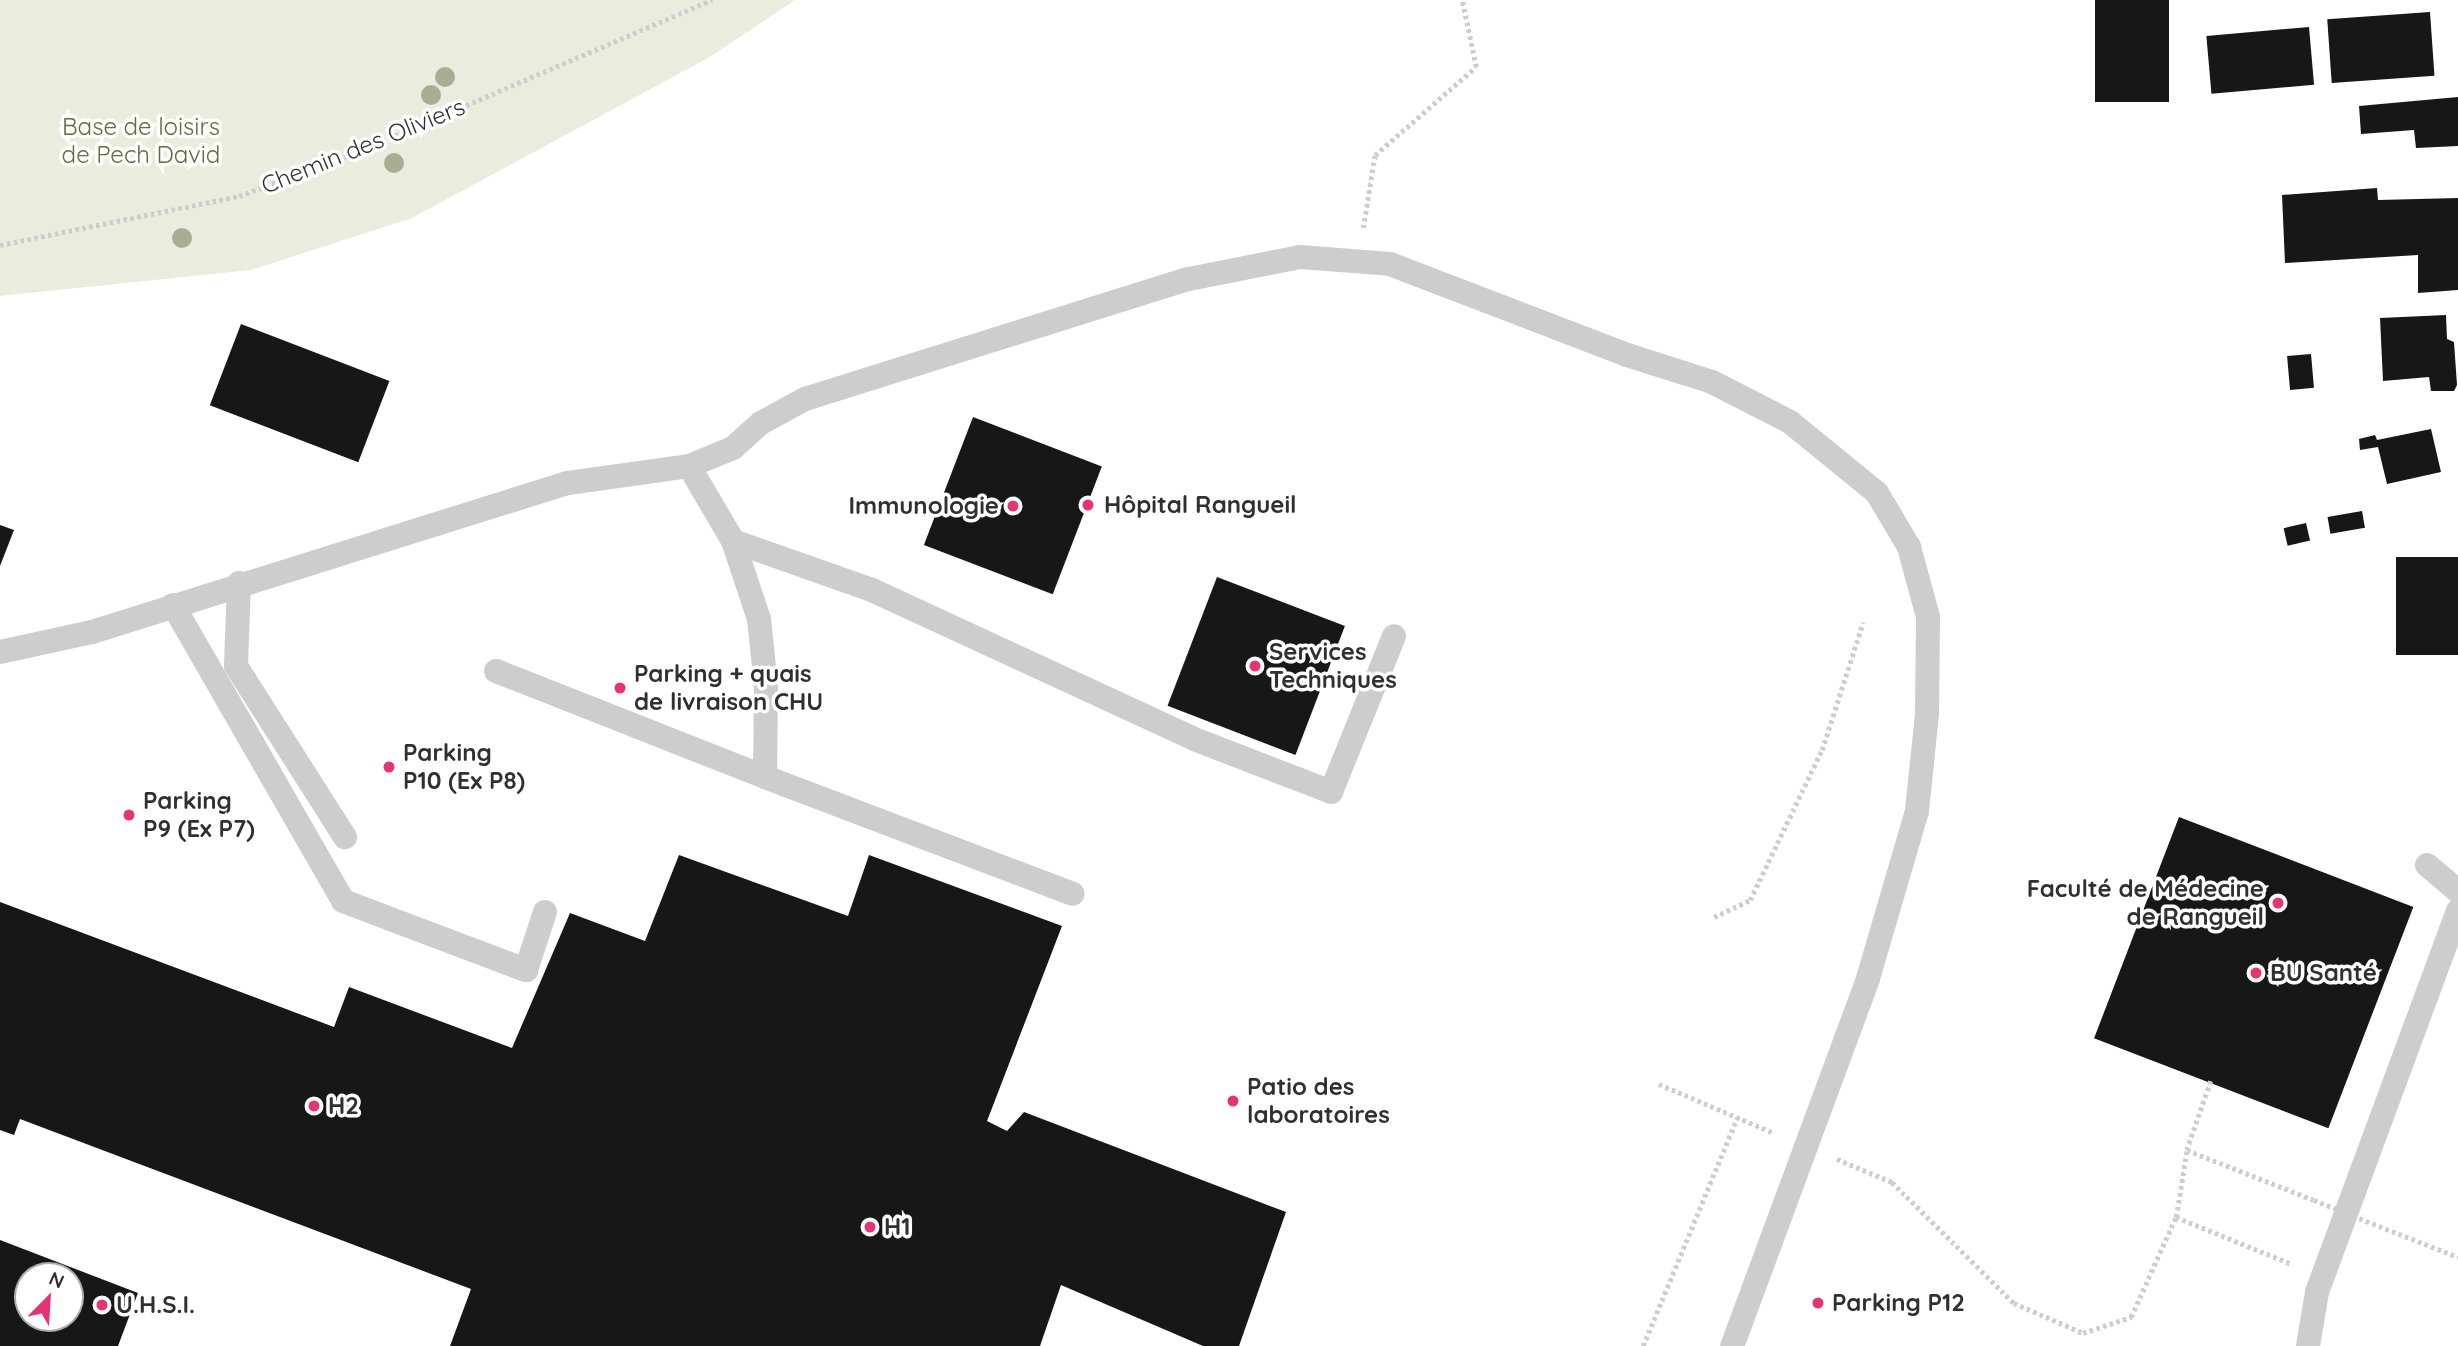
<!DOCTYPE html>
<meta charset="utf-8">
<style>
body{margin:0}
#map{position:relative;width:2458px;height:1346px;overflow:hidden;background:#fff;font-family:Quicksand,sans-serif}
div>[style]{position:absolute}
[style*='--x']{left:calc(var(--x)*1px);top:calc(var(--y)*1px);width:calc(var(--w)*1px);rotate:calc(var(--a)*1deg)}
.green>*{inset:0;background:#eaedde}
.building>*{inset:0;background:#171717;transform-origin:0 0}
.path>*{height:4.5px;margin-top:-2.25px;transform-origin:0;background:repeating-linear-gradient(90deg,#cdcdcd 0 3.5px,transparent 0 7px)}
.lane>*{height:24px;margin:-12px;padding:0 12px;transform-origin:12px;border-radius:12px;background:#cdcdcd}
.path-bridge>*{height:4.5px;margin-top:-2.25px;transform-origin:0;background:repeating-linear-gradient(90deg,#cdcdcd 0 3.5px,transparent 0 7px)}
.trees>*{width:20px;height:20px;margin:-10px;border-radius:50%;background:#a8ae94}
.dots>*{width:19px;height:19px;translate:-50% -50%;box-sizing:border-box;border:4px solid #fff;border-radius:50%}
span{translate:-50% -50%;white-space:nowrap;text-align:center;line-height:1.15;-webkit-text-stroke:7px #fff;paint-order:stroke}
.park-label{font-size:24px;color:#616c3d}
.street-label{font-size:24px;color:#303030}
.poi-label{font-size:24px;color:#303030;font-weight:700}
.left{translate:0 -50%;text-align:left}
.right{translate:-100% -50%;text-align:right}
.north{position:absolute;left:14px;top:1262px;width:70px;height:70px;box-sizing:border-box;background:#fff;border:2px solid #acacac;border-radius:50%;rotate:24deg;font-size:19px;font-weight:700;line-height:28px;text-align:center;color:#303030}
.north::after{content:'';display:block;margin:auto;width:24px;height:32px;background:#e53377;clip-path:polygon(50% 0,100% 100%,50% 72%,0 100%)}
</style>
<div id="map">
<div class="green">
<i style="clip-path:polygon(0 0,795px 0,708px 58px,412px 218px,251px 270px,0 296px)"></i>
</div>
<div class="building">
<i style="left:2095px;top:0;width:74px;height:102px"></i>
<i style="left:2430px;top:12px;width:64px;height:103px;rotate:86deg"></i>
<i style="left:2309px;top:27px;width:58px;height:103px;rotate:85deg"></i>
<i style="clip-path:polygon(2458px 97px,2458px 146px,2416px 148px,2414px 130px,2361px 134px,2359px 106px)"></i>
<i style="clip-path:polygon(2377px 188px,2378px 200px,2458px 198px,2458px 290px,2418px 293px,2418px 255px,2285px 263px,2282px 195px)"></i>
<i style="clip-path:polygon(2446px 315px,2447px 339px,2454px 342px,2457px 385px,2454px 391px,2431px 391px,2429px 377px,2383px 381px,2380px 318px)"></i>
<i style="left:241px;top:324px;width:159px;height:87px;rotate:21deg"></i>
<i style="left:2311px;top:354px;width:34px;height:24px;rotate:85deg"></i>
<i style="left:973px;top:417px;width:138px;height:137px;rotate:21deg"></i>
<i style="clip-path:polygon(2431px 429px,2441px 472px,2387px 484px,2378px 447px,2360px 450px,2359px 439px,2375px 435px,2377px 440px)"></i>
<i style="left:2362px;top:511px;width:17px;height:35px;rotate:80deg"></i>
<i style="left:2306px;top:523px;width:18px;height:23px;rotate:77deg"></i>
<i style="clip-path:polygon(0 525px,14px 530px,0 566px)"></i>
<i style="left:2458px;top:557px;width:98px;height:62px;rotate:90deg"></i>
<i style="left:1217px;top:577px;width:137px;height:138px;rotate:21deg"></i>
<i style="left:2179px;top:817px;width:251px;height:237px;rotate:21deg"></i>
<i style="clip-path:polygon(679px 855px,848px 916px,869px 855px,1062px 926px,987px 1121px,1007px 1131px,1024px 1112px,1286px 1212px,1239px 1346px,1203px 1346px,1061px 1285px,1040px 1346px,450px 1346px,471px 1289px,20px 1119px,14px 1135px,0 1130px,0 902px,334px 1027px,349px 987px,512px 1048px,570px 913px,645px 941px)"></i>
<i style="clip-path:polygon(evenodd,0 1240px,138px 1293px,118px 1346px,0 1346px,0 1240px,28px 1276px,70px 1276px,70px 1318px,28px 1318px,28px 1276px)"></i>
</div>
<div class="path">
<i style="--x:1363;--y:228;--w:74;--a:-80.7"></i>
<i style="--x:1375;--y:155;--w:134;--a:-41.1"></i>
<i style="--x:1476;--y:67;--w:68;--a:-101.8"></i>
<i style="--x:0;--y:245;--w:244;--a:-11.6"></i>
<i style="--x:239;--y:196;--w:118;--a:-20.3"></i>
<i style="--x:350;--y:155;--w:394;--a:-23.2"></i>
<i style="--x:1714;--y:917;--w:40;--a:-25"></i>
<i style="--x:1750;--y:900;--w:166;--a:-64.4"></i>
<i style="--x:1822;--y:750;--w:134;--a:-72.2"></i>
<i style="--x:2211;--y:1081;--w:73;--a:109.2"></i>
<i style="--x:2187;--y:1150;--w:136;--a:21.5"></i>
<i style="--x:1659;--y:1084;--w:125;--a:23.1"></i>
<i style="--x:1837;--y:1159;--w:60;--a:22.7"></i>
<i style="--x:1892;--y:1182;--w:172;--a:44.8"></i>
<i style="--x:2014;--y:1303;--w:75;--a:23.5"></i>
<i style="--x:2083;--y:1333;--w:51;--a:-18.4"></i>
<i style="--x:2131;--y:1317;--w:110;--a:-65.8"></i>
<i style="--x:2176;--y:1217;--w:68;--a:-80.7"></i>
<i style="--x:2176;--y:1217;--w:125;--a:22.1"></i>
<i style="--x:2379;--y:1226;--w:85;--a:21.4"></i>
<i style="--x:1643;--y:1346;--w:247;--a:-67.6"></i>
</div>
<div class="lane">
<i style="--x:689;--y:466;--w:87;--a:59.6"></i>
<i style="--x:733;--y:541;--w:147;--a:19.4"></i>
<i style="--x:872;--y:590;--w:355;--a:24.8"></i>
<i style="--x:1194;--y:739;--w:147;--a:21.1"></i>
<i style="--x:1331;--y:792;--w:168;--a:-68"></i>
<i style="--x:733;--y:541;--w:82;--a:71.6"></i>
<i style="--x:759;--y:619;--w:67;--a:84"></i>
<i style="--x:766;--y:686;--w:91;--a:90.6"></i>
<i style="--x:765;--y:777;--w:329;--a:20.8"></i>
<i style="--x:239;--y:583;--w:83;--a:92.1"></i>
<i style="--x:236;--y:666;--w:203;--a:57.5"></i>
<i style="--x:173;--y:605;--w:341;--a:60.1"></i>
<i style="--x:343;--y:901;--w:196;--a:20.7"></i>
<i style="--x:526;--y:970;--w:61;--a:-71.9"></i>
<i style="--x:0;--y:652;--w:94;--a:-12.3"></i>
<i style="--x:92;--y:632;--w:499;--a:-17.4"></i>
<i style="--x:568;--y:483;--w:122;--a:-8"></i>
<i style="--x:689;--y:466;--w:48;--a:-22.2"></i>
<i style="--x:733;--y:448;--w:38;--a:-42"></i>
<i style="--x:761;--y:423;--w:50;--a:-28.6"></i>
<i style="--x:805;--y:399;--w:402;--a:-17.4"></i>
<i style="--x:1189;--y:279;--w:113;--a:-11.2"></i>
<i style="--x:1300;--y:257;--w:90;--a:4.4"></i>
<i style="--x:1390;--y:264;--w:254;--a:21"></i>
<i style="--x:1627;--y:355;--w:89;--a:17.6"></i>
<i style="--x:1712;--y:382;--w:88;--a:27.1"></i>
<i style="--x:1790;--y:422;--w:112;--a:39.2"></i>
<i style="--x:1877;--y:493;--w:63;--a:59.3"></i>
<i style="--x:1909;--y:547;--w:73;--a:74.8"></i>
<i style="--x:1928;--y:617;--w:97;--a:90.6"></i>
<i style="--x:1927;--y:714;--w:98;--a:95.9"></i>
<i style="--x:1917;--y:811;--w:175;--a:106.3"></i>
<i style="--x:1868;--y:979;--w:391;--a:110.3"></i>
<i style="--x:496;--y:671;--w:289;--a:21.5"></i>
<i style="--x:2427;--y:865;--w:40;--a:40"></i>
<i style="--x:2308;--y:1346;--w:55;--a:-80.5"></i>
<i style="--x:2317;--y:1292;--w:407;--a:-69.7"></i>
</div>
<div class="path-bridge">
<i style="--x:2314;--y:1200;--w:70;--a:21.8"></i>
</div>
<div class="trees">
<i style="left:445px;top:77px"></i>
<i style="left:431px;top:95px"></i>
<i style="left:394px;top:163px"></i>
<i style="left:182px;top:238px"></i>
</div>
<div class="dots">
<i style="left:1088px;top:505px;background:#e53377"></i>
<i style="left:1013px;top:506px;background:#e53377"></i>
<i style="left:1255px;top:666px;background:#e53377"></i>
<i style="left:620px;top:688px;background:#e53377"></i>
<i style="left:389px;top:767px;background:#e53377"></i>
<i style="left:129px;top:815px;background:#e53377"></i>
<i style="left:2278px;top:903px;background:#e53377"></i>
<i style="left:2256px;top:973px;background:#e53377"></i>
<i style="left:1233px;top:1101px;background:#e53377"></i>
<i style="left:314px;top:1106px;background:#e53377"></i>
<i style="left:870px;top:1227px;background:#e53377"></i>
<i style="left:1818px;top:1303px;background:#e53377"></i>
<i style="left:102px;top:1305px;background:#e53377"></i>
</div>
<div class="park-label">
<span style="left:141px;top:141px">Base de loisirs<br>de Pech David</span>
</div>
<div class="street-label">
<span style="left:363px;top:146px;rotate:-22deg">Chemin des Oliviers</span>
</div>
<div class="poi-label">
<span class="left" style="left:1104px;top:505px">Hôpital Rangueil</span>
<span class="right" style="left:999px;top:506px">Immunologie</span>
<span class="left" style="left:1269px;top:666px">Services<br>Techniques</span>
<span class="left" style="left:634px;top:688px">Parking + quais<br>de livraison CHU</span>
<span class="left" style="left:403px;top:767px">Parking<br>P10 (Ex P8)</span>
<span class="left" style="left:143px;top:815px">Parking<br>P9 (Ex P7)</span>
<span class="right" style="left:2264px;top:903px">Faculté de Médecine<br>de Rangueil</span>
<span class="left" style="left:2270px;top:973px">BU Santé</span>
<span class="left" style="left:1247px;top:1101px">Patio des<br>laboratoires</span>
<span class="left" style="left:328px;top:1106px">H2</span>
<span class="left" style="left:884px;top:1227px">H1</span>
<span class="left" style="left:1832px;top:1303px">Parking P12</span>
<span class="left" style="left:116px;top:1305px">U.H.S.I.</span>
</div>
<div class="north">N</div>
</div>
